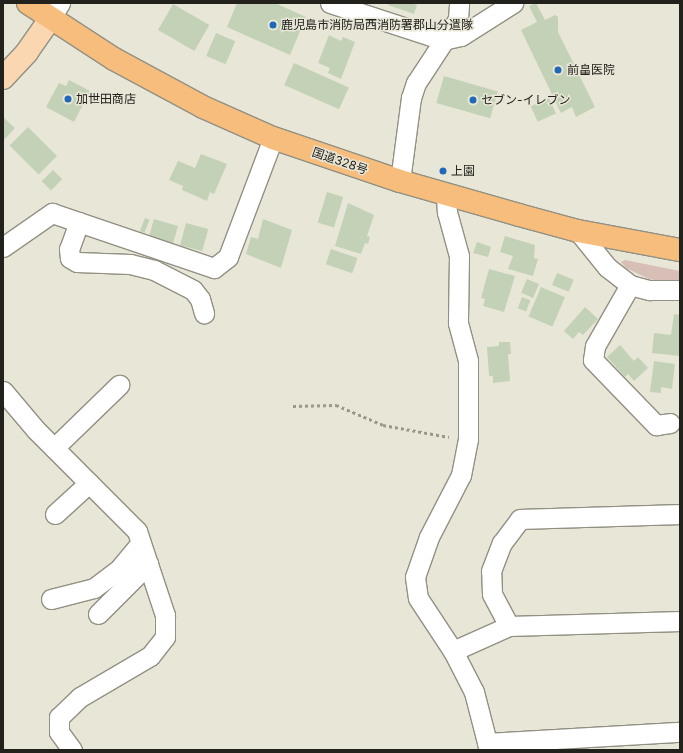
<!DOCTYPE html>
<meta charset="utf-8">
<style>
body{margin:0}
#map{position:relative;width:683px;height:753px;overflow:hidden;background:#e8e6d7;font-family:Inter,"Noto Sans JP",sans-serif}
div>[style]{position:absolute}
[style*='--x']{left:calc(var(--x)*1px);top:calc(var(--y)*1px);width:calc(var(--w)*1px);rotate:calc(var(--a)*1deg)}
.green>*{inset:0;background:#d7beb6}
.building>*{inset:0;background:#c3d2b7;transform-origin:0 0}
.path>*{height:2.5px;margin-top:-1.25px;transform-origin:0;background:repeating-linear-gradient(90deg,#9a988d 0 3px,transparent 0 6px)}
.roads{filter:drop-shadow(1px 0 #929083) drop-shadow(-1px 0 #929083) drop-shadow(0 1px #929083) drop-shadow(0 -1px #929083)}
.minor>*{height:19px;margin:-9.5px;padding:0 9.5px;transform-origin:9.5px;border-radius:9.5px;background:#fff}
.major>*{height:22px;margin:-11px;padding:0 11px;transform-origin:11px;border-radius:11px;background:#fad7b1}
.highway>*{height:22px;margin:-11px;padding:0 11px;transform-origin:11px;border-radius:11px;background:#f6bd7d}
.dots>*{width:11px;height:11px;translate:-50% -50%;box-sizing:border-box;border:2px solid #e8e6d7;border-radius:50%}
span{translate:-50% -50%;white-space:nowrap;text-align:center;line-height:1.15;-webkit-text-stroke:3px #e8e6d7;paint-order:stroke}
.poi-label{font-size:12px;color:#22211c}
.left{translate:0 -50%;text-align:left}
.street-label{font-size:12px;color:#22211c}
.frame{position:absolute;inset:0;border:4px solid #22211c;pointer-events:none}
</style>
<div id="map">
<div class="green">
<i style="clip-path:polygon(625px 260px,680px 271px,680px 284px,649px 279px,626px 268px,621px 262px)"></i>
</div>
<div class="building">
<i style="clip-path:polygon(237px 3px,275px 3px,306px 17px,290px 55px,227px 27px)"></i>
<i style="clip-path:polygon(389px 3px,410px 3px,417px 5px,414px 14px,388px 5px)"></i>
<i style="clip-path:polygon(536px 3px,545px 20px,555px 15px,558px 17px,558px 32px,595px 107px,576px 117px,572px 107px,561px 113px,521px 30px,537px 22px,529px 6px)"></i>
<i style="left:173px;top:4px;width:42px;height:30px;rotate:30deg"></i>
<i style="left:216px;top:33px;width:21px;height:25px;rotate:23deg"></i>
<i style="clip-path:polygon(329px 35px,341px 41px,343px 37px,355px 42px,341px 79px,328px 73px,330px 68px,318px 63px)"></i>
<i style="left:294px;top:63px;width:60px;height:24px;rotate:24deg"></i>
<i style="left:444px;top:76px;width:56px;height:28px;rotate:16deg"></i>
<i style="clip-path:polygon(69px 80px,90px 91px,74px 122px,46px 107px,59px 83px,66px 86px)"></i>
<i style="left:549px;top:98px;width:17px;height:20px;rotate:66deg"></i>
<i style="clip-path:polygon(3px 117px,15px 128px,3px 141px)"></i>
<i style="left:28px;top:127px;width:41px;height:26px;rotate:45deg"></i>
<i style="clip-path:polygon(201px 154px,227px 164px,214px 194px,210px 192px,207px 201px,182px 190px,183px 186px,169px 180px,178px 161px,195px 168px)"></i>
<i style="left:53px;top:170px;width:13px;height:16px;rotate:45deg"></i>
<i style="left:327px;top:192px;width:17px;height:32px;rotate:17deg"></i>
<i style="clip-path:polygon(348px 203px,374px 215px,367px 236px,370px 237px,368px 244px,365px 243px,361px 254px,335px 246px)"></i>
<i style="left:145px;top:218px;width:5px;height:14px;rotate:22deg"></i>
<i style="left:154px;top:219px;width:25px;height:19px;rotate:16deg"></i>
<i style="clip-path:polygon(263px 219px,292px 230px,281px 268px,246px 254px,251px 237px,258px 239px)"></i>
<i style="left:186px;top:223px;width:23px;height:23px;rotate:15deg"></i>
<i style="clip-path:polygon(505px 236px,535px 245px,534px 258px,538px 259px,533px 276px,508px 269px,513px 256px,500px 252px)"></i>
<i style="clip-path:polygon(477px 242px,491px 247px,488px 257px,473px 253px)"></i>
<i style="left:331px;top:249px;width:28px;height:16px;rotate:19deg"></i>
<i style="clip-path:polygon(489px 269px,515px 276px,504px 312px,483px 306px,485px 299px,481px 298px)"></i>
<i style="left:557px;top:273px;width:18px;height:13px;rotate:22deg"></i>
<i style="left:527px;top:279px;width:13px;height:15px;rotate:23deg"></i>
<i style="left:541px;top:287px;width:26px;height:32px;rotate:23deg"></i>
<i style="left:522px;top:297px;width:9px;height:12px;rotate:21deg"></i>
<i style="clip-path:polygon(585px 307px,598px 319px,583px 335px,579px 332px,573px 339px,564px 331px)"></i>
<i style="clip-path:polygon(674px 314px,680px 315px,680px 356px,652px 353px,654px 333px,671px 335px)"></i>
<i style="clip-path:polygon(499px 342px,510px 342px,511px 354px,508px 354px,510px 381px,493px 383px,493px 376px,489px 376px,487px 347px,499px 346px)"></i>
<i style="clip-path:polygon(620px 345px,634px 361px,638px 357px,648px 368px,634px 381px,628px 374px,625px 377px,607px 357px)"></i>
<i style="clip-path:polygon(654px 361px,675px 364px,672px 389px,661px 387px,661px 393px,650px 392px)"></i>
</div>
<div class="path">
<i style="--x:293;--y:406;--w:43;--a:-1.3"></i>
<i style="--x:336;--y:405;--w:51;--a:23.1"></i>
<i style="--x:383;--y:425;--w:67;--a:10.3"></i>
</div>
<div class="roads">
<div class="minor">
<i style="--x:330;--y:3;--w:119;--a:18.1"></i>
<i style="--x:443;--y:40;--w:18;--a:-13"></i>
<i style="--x:461;--y:36;--w:62;--a:-32.4"></i>
<i style="--x:50;--y:19;--w:19;--a:-58"></i>
<i style="--x:400;--y:181;--w:84;--a:-82.5"></i>
<i style="--x:411;--y:98;--w:16;--a:-72"></i>
<i style="--x:416;--y:83;--w:77;--a:-56.7"></i>
<i style="--x:458;--y:19;--w:16;--a:-86"></i>
<i style="--x:446;--y:195;--w:17;--a:87"></i>
<i style="--x:447;--y:212;--w:46;--a:74.7"></i>
<i style="--x:459;--y:256;--w:67;--a:90.9"></i>
<i style="--x:458;--y:323;--w:39;--a:75"></i>
<i style="--x:468;--y:361;--w:78;--a:90"></i>
<i style="--x:468;--y:439;--w:37;--a:101"></i>
<i style="--x:461;--y:475;--w:70;--a:117.3"></i>
<i style="--x:429;--y:537;--w:42;--a:109.3"></i>
<i style="--x:415;--y:577;--w:21;--a:82"></i>
<i style="--x:418;--y:598;--w:64;--a:56.6"></i>
<i style="--x:453;--y:651;--w:46;--a:62.9"></i>
<i style="--x:474;--y:692;--w:60;--a:75.5"></i>
<i style="--x:79;--y:222;--w:29;--a:110"></i>
<i style="--x:69;--y:249;--w:9;--a:84"></i>
<i style="--x:70;--y:258;--w:8;--a:30"></i>
<i style="--x:77;--y:262;--w:53;--a:2.2"></i>
<i style="--x:130;--y:264;--w:25;--a:14"></i>
<i style="--x:154;--y:270;--w:44;--a:27.1"></i>
<i style="--x:193;--y:290;--w:11;--a:52"></i>
<i style="--x:200;--y:299;--w:15;--a:74"></i>
<i style="--x:578;--y:231;--w:46;--a:51.1"></i>
<i style="--x:607;--y:267;--w:29;--a:38"></i>
<i style="--x:630;--y:285;--w:20;--a:15"></i>
<i style="--x:649;--y:290;--w:31;--a:0"></i>
<i style="--x:3;--y:247;--w:60;--a:-34.8"></i>
<i style="--x:52;--y:213;--w:171;--a:18.8"></i>
<i style="--x:214;--y:268;--w:18;--a:-38"></i>
<i style="--x:228;--y:257;--w:127;--a:-69.3"></i>
<i style="--x:630;--y:285;--w:70;--a:119.8"></i>
<i style="--x:595;--y:346;--w:14;--a:98"></i>
<i style="--x:593;--y:360;--w:91;--a:45.9"></i>
<i style="--x:656;--y:425;--w:14;--a:-8"></i>
<i style="--x:3;--y:391;--w:51;--a:49.8"></i>
<i style="--x:36;--y:430;--w:143;--a:45"></i>
<i style="--x:137;--y:531;--w:89;--a:71.6"></i>
<i style="--x:165;--y:615;--w:22;--a:90"></i>
<i style="--x:165;--y:637;--w:24;--a:128"></i>
<i style="--x:150;--y:656;--w:81;--a:149.6"></i>
<i style="--x:80;--y:697;--w:29;--a:136"></i>
<i style="--x:59;--y:717;--w:15;--a:90"></i>
<i style="--x:59;--y:732;--w:22;--a:54"></i>
<i style="--x:54;--y:448;--w:91;--a:-44.1"></i>
<i style="--x:55;--y:514;--w:46;--a:-42.4"></i>
<i style="--x:51;--y:599;--w:44;--a:-14.3"></i>
<i style="--x:94;--y:588;--w:31;--a:-37"></i>
<i style="--x:119;--y:569;--w:34;--a:-50"></i>
<i style="--x:98;--y:614;--w:71;--a:-45"></i>
<i style="--x:509;--y:626;--w:36;--a:-118"></i>
<i style="--x:492;--y:594;--w:23;--a:-92"></i>
<i style="--x:491;--y:571;--w:30;--a:-69"></i>
<i style="--x:502;--y:543;--w:30;--a:-53"></i>
<i style="--x:520;--y:519;--w:160;--a:-1.8"></i>
<i style="--x:453;--y:651;--w:61;--a:-24.1"></i>
<i style="--x:509;--y:626;--w:171;--a:-1.7"></i>
<i style="--x:487;--y:743;--w:193;--a:-3.3"></i>
</div>
<div class="major">
<i style="--x:3;--y:78;--w:35;--a:-47"></i>
<i style="--x:27;--y:52;--w:40;--a:-55.1"></i>
</div>
<div class="highway">
<i style="--x:28;--y:3;--w:103;--a:33.1"></i>
<i style="--x:114;--y:59;--w:101;--a:28.3"></i>
<i style="--x:203;--y:107;--w:77;--a:23.9"></i>
<i style="--x:273;--y:138;--w:134;--a:18.7"></i>
<i style="--x:400;--y:181;--w:124;--a:15.9"></i>
<i style="--x:519;--y:215;--w:61;--a:15.2"></i>
<i style="--x:578;--y:231;--w:104;--a:10.6"></i>
</div>
</div>
<div class="dots">
<i style="left:273px;top:25px;background:#2068b8"></i>
<i style="left:558px;top:70px;background:#2068b8"></i>
<i style="left:68px;top:99px;background:#2068b8"></i>
<i style="left:473px;top:100px;background:#2068b8"></i>
<i style="left:443px;top:171px;background:#2068b8"></i>
</div>
<div class="poi-label">
<span class="left" style="left:281px;top:25px">鹿児島市消防局西消防署郡山分遣隊</span>
<span class="left" style="left:567px;top:70px">前畠医院</span>
<span class="left" style="left:76px;top:99px">加世田商店</span>
<span class="left" style="left:481px;top:100px">セブン-イレブン</span>
<span class="left" style="left:451px;top:171px">上園</span>
</div>
<div class="street-label">
<span style="left:340px;top:161px;rotate:19deg">国道328号</span>
</div>
<div class="frame"></div>
</div>
